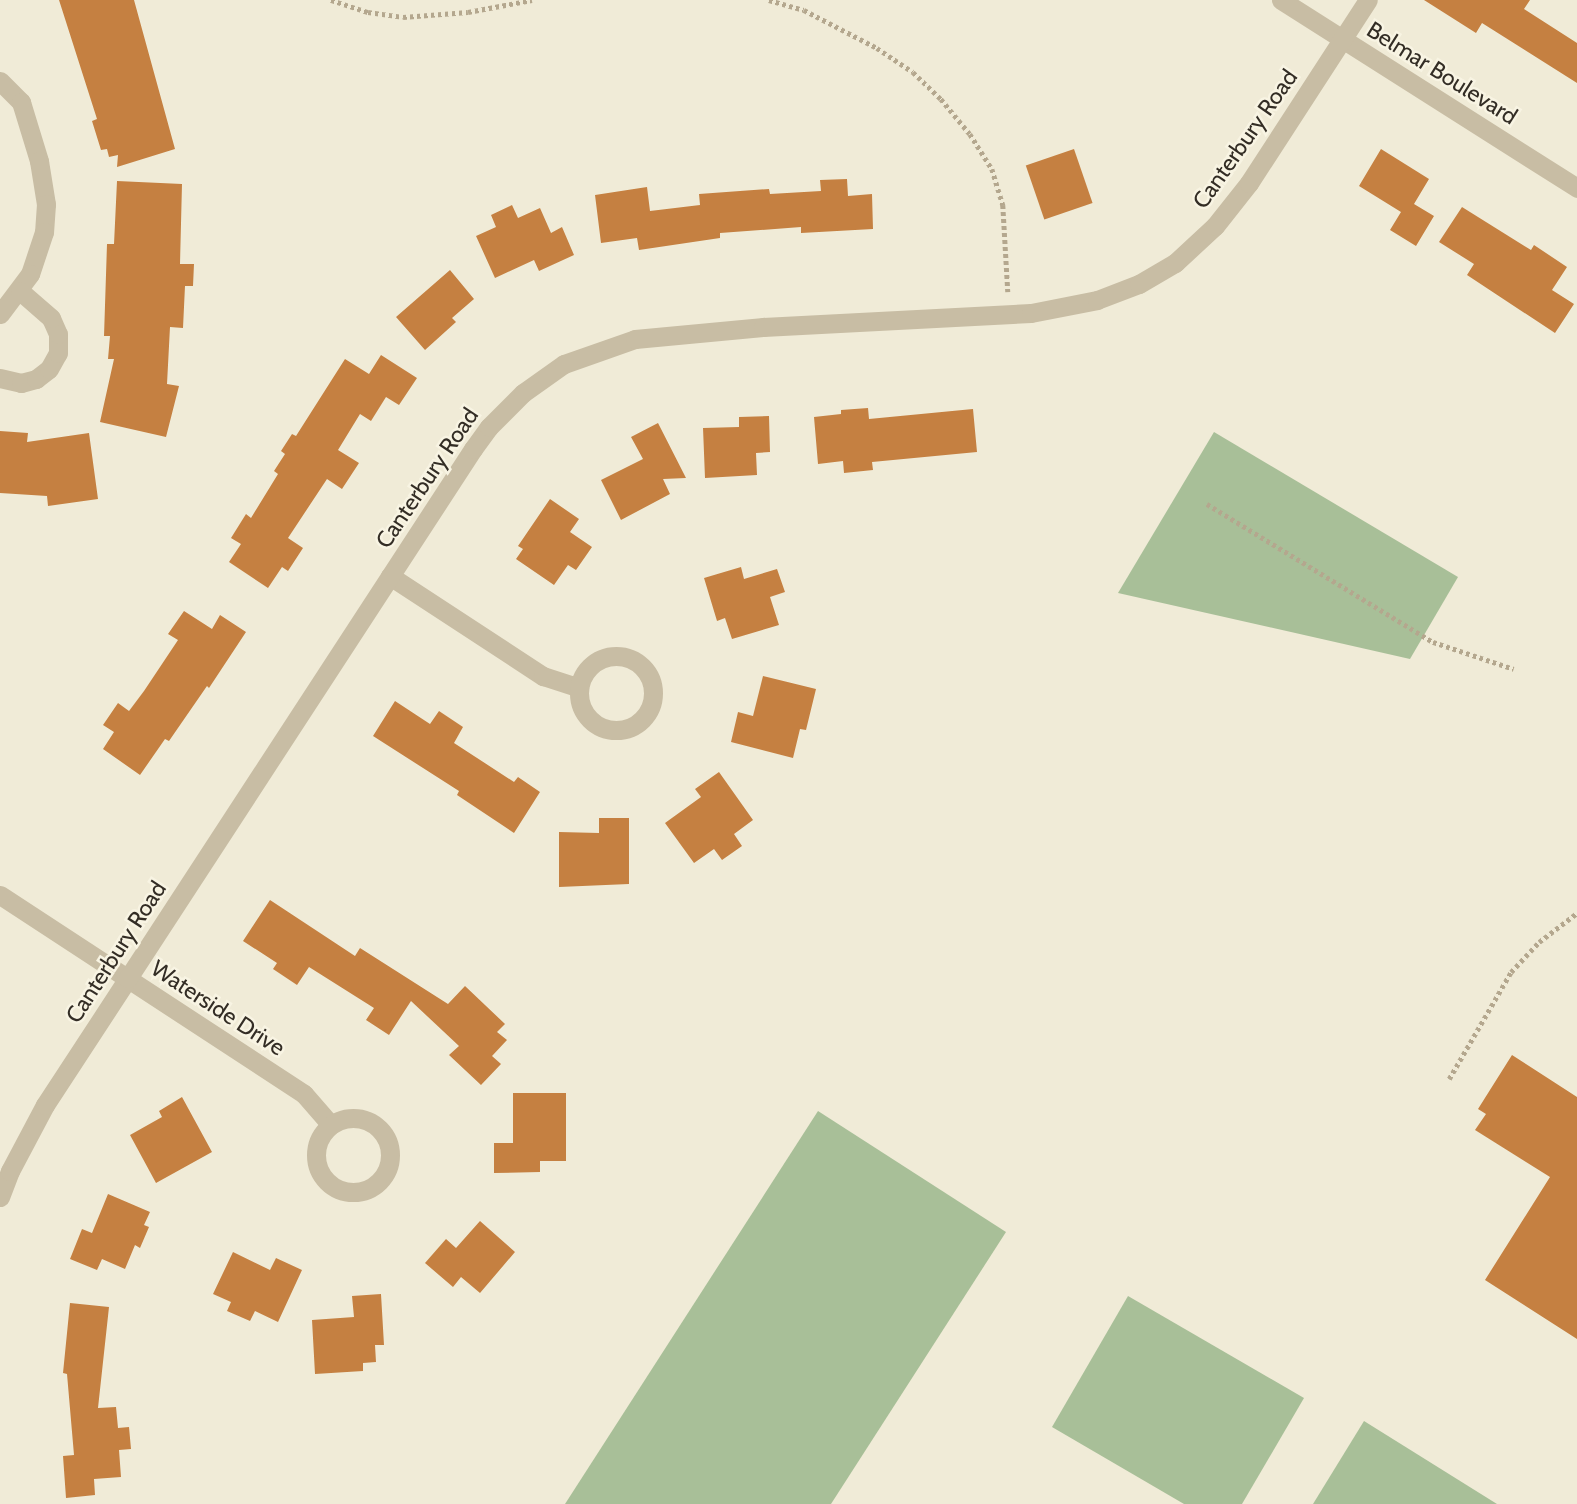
<!DOCTYPE html>
<style>
body{margin:0}
#map{position:relative;width:1577px;height:1504px;overflow:hidden;background:#f0ebd7;font-family:Cabin,sans-serif}
div>[style]{position:absolute}
[style*='--x']{left:calc(var(--x)*1px);top:calc(var(--y)*1px);width:calc(var(--w)*1px);rotate:calc(var(--a)*1deg)}
.green>*{inset:0;background:#a8bf98}
.building>*{inset:0;background:#c58041;transform-origin:0 0}
.path>*{height:4.5px;margin-top:-2.25px;transform-origin:0;background:repeating-linear-gradient(90deg,#b4a78e 0 3.5px,transparent 0 7px)}
.minor>*{height:19px;margin:-9.5px;padding:0 9.5px;transform-origin:9.5px;border-radius:9.5px;background:#c8bda4}
.minor>.ring{margin:-9.5px;padding:0;box-sizing:content-box;background:none;border:19px solid #c8bda4;border-radius:50%}
span{translate:-50% -50%;white-space:nowrap;text-align:center;line-height:1.15;-webkit-text-stroke:5px #f8f4e3;paint-order:stroke}
.street-label{font-size:23px;color:#332d25}
</style>
<div id="map">
<div class="green">
<i style="clip-path:polygon(1214px 432px,1458px 577px,1410px 659px,1118px 593px)"></i>
<i style="clip-path:polygon(818px 1111px,1006px 1232px,831px 1504px,565px 1504px)"></i>
<i style="clip-path:polygon(1128px 1296px,1304px 1398px,1242px 1504px,1184px 1504px,1052px 1427px)"></i>
<i style="clip-path:polygon(1364px 1421px,1497px 1504px,1313px 1504px)"></i>
</div>
<div class="building">
<i style="clip-path:polygon(59px 0,134px 0,175px 149px,117px 167px,118px 155px,109px 157px,107px 149px,101px 150px,92px 121px,97px 119px)"></i>
<i style="clip-path:polygon(1424px 0,1530px 0,1524px 9px,1577px 43px,1577px 83px,1482px 23px,1476px 33px)"></i>
<i style="left:1074px;top:149px;width:57px;height:51px;rotate:71deg"></i>
<i style="clip-path:polygon(1381px 149px,1429px 179px,1414px 204px,1434px 216px,1416px 246px,1390px 230px,1401px 212px,1359px 186px)"></i>
<i style="clip-path:polygon(847px 179px,848px 196px,872px 194px,873px 229px,801px 233px,801px 227px,720px 233px,720px 238px,639px 250px,637px 238px,601px 243px,595px 195px,647px 187px,650px 211px,700px 205px,699px 194px,769px 189px,770px 194px,821px 191px,820px 180px)"></i>
<i style="clip-path:polygon(117px 181px,182px 184px,180px 264px,194px 264px,193px 286px,185px 286px,183px 328px,170px 327px,167px 384px,179px 386px,166px 437px,100px 422px,114px 359px,108px 359px,110px 336px,104px 336px,107px 244px,114px 244px)"></i>
<i style="clip-path:polygon(512px 205px,518px 218px,540px 208px,551px 233px,562px 227px,574px 255px,539px 271px,534px 260px,495px 278px,476px 236px,496px 227px,491px 215px)"></i>
<i style="clip-path:polygon(1462px 207px,1531px 250px,1534px 245px,1567px 267px,1552px 290px,1574px 304px,1555px 333px,1467px 275px,1474px 264px,1439px 242px)"></i>
<i style="clip-path:polygon(450px 270px,474px 299px,452px 318px,456px 322px,425px 350px,396px 317px)"></i>
<i style="clip-path:polygon(381px 355px,417px 378px,399px 405px,386px 397px,371px 421px,360px 414px,338px 450px,359px 463px,342px 489px,327px 479px,288px 538px,303px 548px,288px 571px,282px 567px,268px 588px,229px 562px,241px 544px,231px 538px,246px 514px,251px 518px,278px 474px,274px 471px,285px 454px,281px 451px,292px 434px,296px 436px,345px 359px,369px 374px)"></i>
<i style="clip-path:polygon(868px 408px,869px 419px,973px 409px,977px 452px,872px 462px,873px 470px,844px 473px,843px 461px,818px 464px,814px 417px,841px 414px,841px 410px)"></i>
<i style="clip-path:polygon(769px 416px,770px 452px,756px 453px,757px 475px,705px 478px,703px 428px,739px 427px,739px 417px)"></i>
<i style="clip-path:polygon(658px 423px,686px 478px,663px 479px,670px 494px,621px 520px,601px 480px,643px 459px,631px 437px)"></i>
<i style="clip-path:polygon(0 431px,28px 433px,27px 442px,89px 433px,98px 499px,48px 506px,47px 496px,0 493px)"></i>
<i style="clip-path:polygon(550px 499px,579px 519px,570px 532px,592px 547px,576px 570px,568px 565px,554px 585px,516px 559px,523px 549px,518px 546px)"></i>
<i style="clip-path:polygon(741px 567px,744px 579px,777px 569px,785px 592px,770px 597px,779px 625px,732px 639px,725px 618px,717px 621px,704px 578px)"></i>
<i style="clip-path:polygon(184px 611px,212px 629px,220px 615px,246px 632px,209px 688px,207px 686px,169px 741px,165px 739px,140px 775px,103px 749px,114px 732px,103px 725px,118px 703px,129px 711px,144px 691px,178px 640px,168px 634px)"></i>
<i style="clip-path:polygon(763px 676px,816px 689px,806px 730px,800px 729px,793px 758px,731px 742px,738px 712px,753px 716px)"></i>
<i style="clip-path:polygon(395px 701px,430px 724px,439px 711px,463px 727px,454px 743px,514px 782px,518px 777px,540px 792px,514px 833px,457px 795px,459px 791px,373px 736px)"></i>
<i style="clip-path:polygon(719px 772px,753px 820px,734px 834px,742px 846px,722px 860px,714px 849px,694px 863px,665px 823px,701px 797px,695px 789px)"></i>
<i style="clip-path:polygon(599px 818px,629px 818px,629px 884px,559px 887px,559px 832px,599px 833px)"></i>
<i style="clip-path:polygon(270px 900px,355px 956px,360px 948px,448px 1004px,465px 986px,505px 1024px,497px 1032px,507px 1040px,492px 1056px,501px 1064px,481px 1085px,449px 1055px,459px 1046px,411px 1001px,389px 1035px,366px 1020px,374px 1008px,309px 967px,297px 985px,273px 969px,277px 963px,243px 941px)"></i>
<i style="clip-path:polygon(1512px 1055px,1577px 1097px,1577px 1339px,1485px 1280px,1550px 1177px,1475px 1130px,1486px 1114px,1478px 1109px)"></i>
<i style="clip-path:polygon(513px 1093px,566px 1093px,566px 1161px,540px 1161px,540px 1172px,494px 1173px,494px 1143px,513px 1143px)"></i>
<i style="clip-path:polygon(182px 1097px,212px 1152px,156px 1183px,130px 1135px,162px 1117px,159px 1111px)"></i>
<i style="clip-path:polygon(108px 1194px,150px 1212px,144px 1225px,149px 1227px,140px 1248px,135px 1245px,125px 1269px,102px 1259px,97px 1270px,70px 1259px,82px 1229px,92px 1233px)"></i>
<i style="clip-path:polygon(480px 1221px,515px 1252px,480px 1293px,461px 1277px,453px 1287px,425px 1263px,446px 1239px,456px 1248px)"></i>
<i style="clip-path:polygon(233px 1252px,270px 1270px,276px 1258px,302px 1270px,278px 1322px,255px 1311px,250px 1321px,227px 1311px,231px 1302px,213px 1294px)"></i>
<i style="clip-path:polygon(381px 1294px,384px 1345px,375px 1345px,376px 1362px,363px 1363px,363px 1371px,315px 1374px,312px 1320px,354px 1317px,352px 1296px)"></i>
<i style="clip-path:polygon(70px 1303px,109px 1307px,98px 1408px,116px 1407px,118px 1428px,129px 1427px,131px 1449px,119px 1450px,121px 1477px,94px 1479px,95px 1495px,66px 1498px,63px 1456px,74px 1455px,67px 1374px,63px 1373px)"></i>
</div>
<div class="path">
<i style="--x:331;--y:0;--w:39;--a:18"></i>
<i style="--x:368;--y:12;--w:35;--a:8"></i>
<i style="--x:403;--y:17;--w:65;--a:-4.4"></i>
<i style="--x:468;--y:12;--w:65;--a:-10.6"></i>
<i style="--x:769;--y:0;--w:36;--a:16"></i>
<i style="--x:804;--y:10;--w:82;--a:27.5"></i>
<i style="--x:877;--y:48;--w:43;--a:33.7"></i>
<i style="--x:913;--y:72;--w:39;--a:44"></i>
<i style="--x:941;--y:99;--w:45;--a:50.4"></i>
<i style="--x:970;--y:134;--w:41;--a:57.8"></i>
<i style="--x:992;--y:169;--w:38;--a:73"></i>
<i style="--x:1003;--y:205;--w:87;--a:86.7"></i>
<i style="--x:1207;--y:504;--w:265;--a:31.4"></i>
<i style="--x:1433;--y:642;--w:85;--a:18.4"></i>
<i style="--x:1449;--y:1079;--w:124;--a:-59.9"></i>
<i style="--x:1511;--y:972;--w:41;--a:-47"></i>
<i style="--x:1539;--y:942;--w:48;--a:-37.3"></i>
</div>
<div class="minor">
<i style="--x:1281;--y:0;--w:351;--a:32.4"></i>
<i style="--x:0;--y:81;--w:30;--a:45"></i>
<i style="--x:21;--y:102;--w:62;--a:73"></i>
<i style="--x:39;--y:161;--w:44;--a:80.8"></i>
<i style="--x:46;--y:204;--w:28;--a:94"></i>
<i style="--x:44;--y:232;--w:44;--a:108.4"></i>
<i style="--x:30;--y:274;--w:50;--a:126.9"></i>
<i style="--x:0;--y:378;--w:22;--a:13"></i>
<i style="--x:21;--y:383;--w:16;--a:-15"></i>
<i style="--x:36;--y:379;--w:16;--a:-38"></i>
<i style="--x:49;--y:369;--w:18;--a:-61"></i>
<i style="--x:58;--y:353;--w:19;--a:-90"></i>
<i style="--x:58;--y:334;--w:17;--a:-114"></i>
<i style="--x:51;--y:318;--w:41;--a:-138.9"></i>
<i style="--x:390;--y:576;--w:183;--a:33.2"></i>
<i style="--x:543;--y:676;--w:38;--a:18"></i>
<i class="ring" style="left:579px;top:656px;width:55px;height:55px"></i>
<i style="--x:0;--y:895;--w:363;--a:33.2"></i>
<i style="--x:304;--y:1094;--w:41;--a:48.9"></i>
<i class="ring" style="left:316px;top:1118px;width:55px;height:55px"></i>
<i style="--x:0;--y:1197;--w:28;--a:-69"></i>
<i style="--x:10;--y:1171;--w:75;--a:-62.1"></i>
<i style="--x:45;--y:1105;--w:152;--a:-56.8"></i>
<i style="--x:128;--y:978;--w:632;--a:-56.89"></i>
<i style="--x:473;--y:449;--w:27;--a:-54"></i>
<i style="--x:489;--y:427;--w:48;--a:-45"></i>
<i style="--x:523;--y:393;--w:50;--a:-35.3"></i>
<i style="--x:564;--y:364;--w:75;--a:-19.4"></i>
<i style="--x:635;--y:339;--w:129;--a:-5.4"></i>
<i style="--x:763;--y:327;--w:268;--a:-3"></i>
<i style="--x:1031;--y:313;--w:67;--a:-11.1"></i>
<i style="--x:1097;--y:300;--w:45;--a:-20.9"></i>
<i style="--x:1139;--y:284;--w:42;--a:-30.3"></i>
<i style="--x:1175;--y:263;--w:54;--a:-42.8"></i>
<i style="--x:1215;--y:226;--w:55;--a:-51.7"></i>
<i style="--x:1249;--y:183;--w:218;--a:-57"></i>
</div>
<div class="street-label">
<span style="left:1442px;top:73px;rotate:32deg">Belmar Boulevard</span>
<span style="left:1245px;top:139px;rotate:-55deg">Canterbury Road</span>
<span style="left:427px;top:478px;rotate:-56deg">Canterbury Road</span>
<span style="left:116px;top:952px;rotate:-57deg">Canterbury Road</span>
<span style="left:218px;top:1008px;rotate:33deg">Waterside Drive</span>
</div>
</div>
